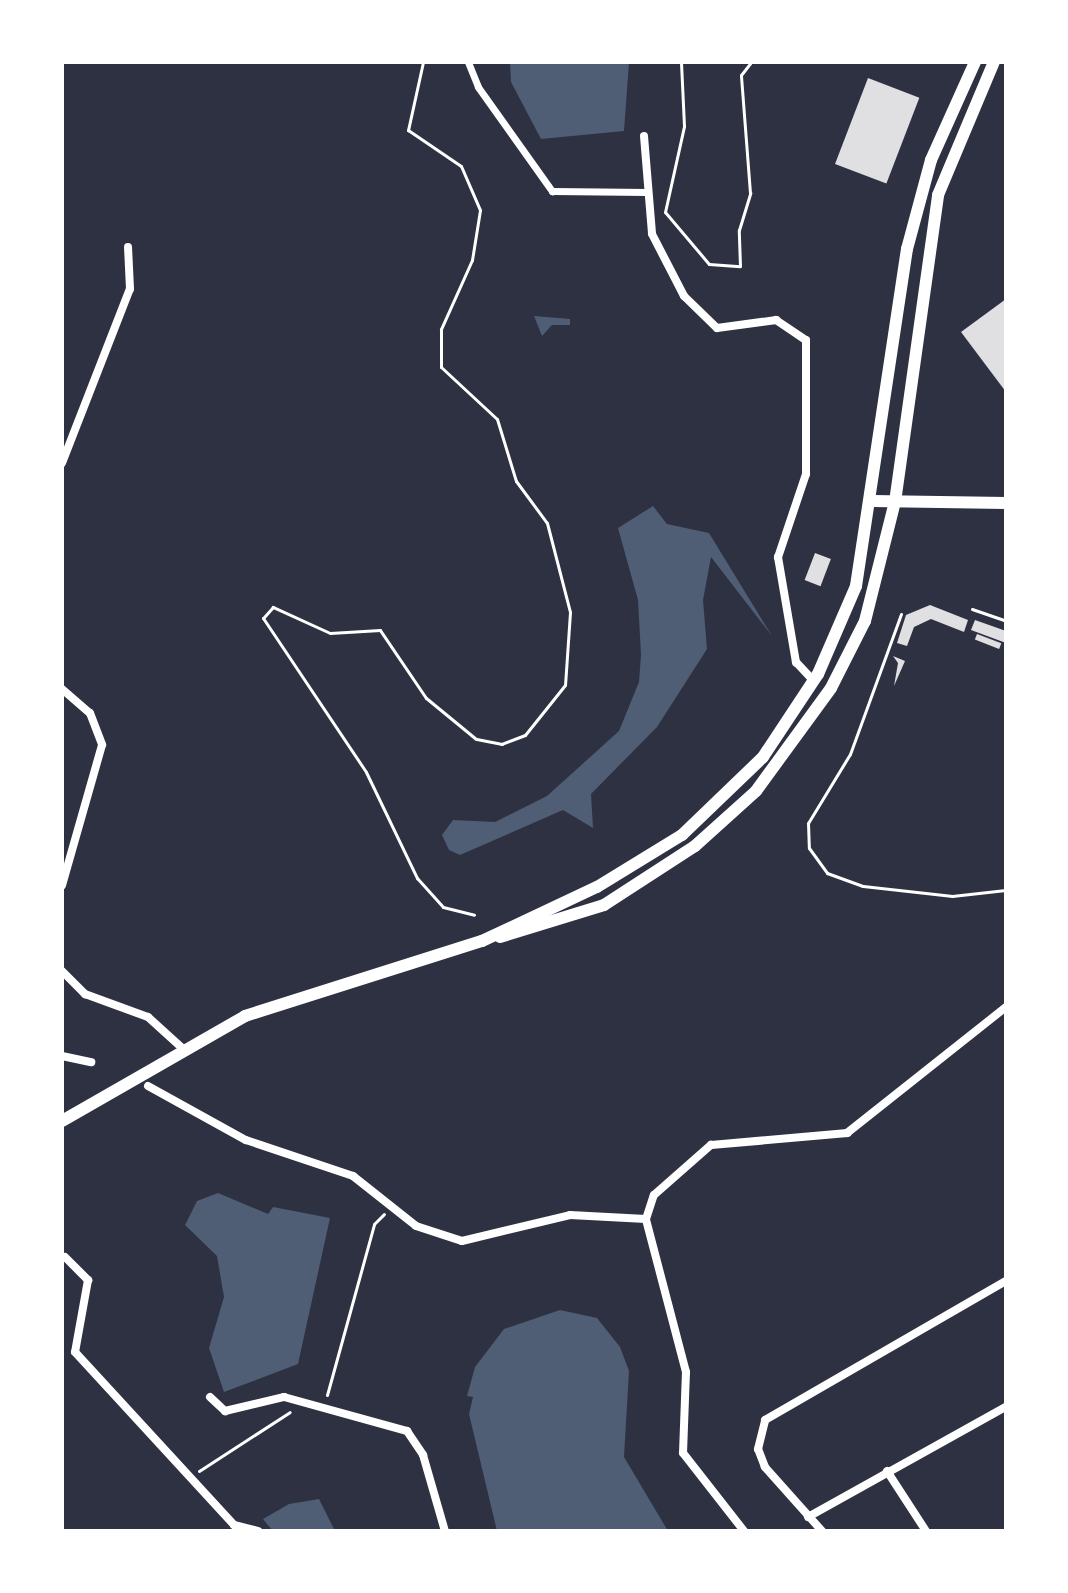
<!DOCTYPE html>
<style>
body{margin:0}
#map{position:relative;width:1068px;height:1593px;overflow:hidden;background:#2d3142;font-family:Poppins,sans-serif}
div>[style]{position:absolute}
[style*='--x']{left:calc(var(--x)*1px);top:calc(var(--y)*1px);width:calc(var(--w)*1px);rotate:calc(var(--a)*1deg)}
.water>*{inset:0;background:#4f5d75}
.building>*{inset:0;background:#e0e0e3;transform-origin:0 0}
.path>*{height:3px;margin:-1.5px;padding:0 1.5px;transform-origin:1.5px;border-radius:1.5px;background:#fff}
.pedestrian>*{height:7px;margin:-3.5px;padding:0 3.5px;transform-origin:3.5px;border-radius:3.5px;background:#fff}
.minor>*{height:8px;margin:-4px;padding:0 4px;transform-origin:4px;border-radius:4px;background:#fff}
.tertiary>*{height:12px;margin:-6px;padding:0 6px;transform-origin:6px;border-radius:6px;background:#fff}
span{translate:-50% -50%;white-space:nowrap;text-align:center;line-height:1.15;-webkit-text-stroke:8px #fff;paint-order:stroke}
.frame{position:absolute;inset:0;border:64px solid #fff;pointer-events:none}
</style>
<div id="map">
<div class="water">
<i style="clip-path:polygon(510px 62px,629px 62px,624px 131px,541px 139px,511px 82px)"></i>
<i style="clip-path:polygon(534px 316px,570px 319px,570px 325px,552px 325px,542px 336px)"></i>
<i style="clip-path:polygon(653px 506px,667px 524px,709px 533px,772px 636px,711px 557px,703px 600px,707px 649px,657px 727px,591px 794px,593px 828px,563px 810px,460px 855px,449px 850px,442px 835px,453px 820px,495px 822px,547px 796px,619px 731px,639px 682px,641px 655px,638px 600px,618px 528px)"></i>
<i style="clip-path:polygon(218px 1193px,268px 1214px,273px 1207px,330px 1218px,298px 1364px,224px 1392px,209px 1348px,224px 1297px,217px 1256px,185px 1225px,197px 1201px)"></i>
<i style="clip-path:polygon(560px 1310px,597px 1318px,620px 1347px,629px 1371px,624px 1457px,668px 1531px,497px 1531px,469px 1414px,473px 1397px,467px 1396px,475px 1367px,504px 1329px)"></i>
<i style="clip-path:polygon(319px 1499px,335px 1531px,272px 1530px,263px 1519px,289px 1504px)"></i>
</div>
<div class="building">
<i style="left:868px;top:78px;width:55px;height:92px;rotate:21deg"></i>
<i style="clip-path:polygon(1006px 299px,1006px 392px,961px 332px)"></i>
<i style="left:815px;top:553px;width:17px;height:29px;rotate:21deg"></i>
<i style="clip-path:polygon(930px 605px,968px 620px,964px 632px,931px 619px,914px 627px,907px 646px,897px 643px,906px 615px)"></i>
<i style="clip-path:polygon(975px 620px,1006px 631px,1006px 643px,971px 630px)"></i>
<i style="left:977px;top:634px;width:26px;height:6px;rotate:21deg"></i>
<i style="clip-path:polygon(893px 656px,905px 661px,894px 686px,898px 663px)"></i>
</div>
<div class="path">
<i style="--x:423;--y:62;--w:70;--a:102.4"></i>
<i style="--x:408;--y:130;--w:64;--a:34.2"></i>
<i style="--x:461;--y:166;--w:48;--a:66.6"></i>
<i style="--x:480;--y:210;--w:51;--a:99.1"></i>
<i style="--x:472;--y:260;--w:76;--a:114.2"></i>
<i style="--x:441;--y:329;--w:38;--a:90"></i>
<i style="--x:441;--y:367;--w:76;--a:42.9"></i>
<i style="--x:497;--y:419;--w:65;--a:73"></i>
<i style="--x:516;--y:481;--w:52;--a:53.6"></i>
<i style="--x:547;--y:523;--w:92;--a:75.5"></i>
<i style="--x:570;--y:612;--w:73;--a:93.9"></i>
<i style="--x:565;--y:685;--w:64;--a:128.7"></i>
<i style="--x:525;--y:735;--w:25;--a:159"></i>
<i style="--x:502;--y:744;--w:26;--a:-169"></i>
<i style="--x:476;--y:739;--w:65;--a:-140.6"></i>
<i style="--x:426;--y:698;--w:82;--a:-124.1"></i>
<i style="--x:380;--y:630;--w:50;--a:176.6"></i>
<i style="--x:330;--y:633;--w:63;--a:-155.5"></i>
<i style="--x:273;--y:607;--w:15;--a:132"></i>
<i style="--x:263;--y:618;--w:185;--a:56.2"></i>
<i style="--x:366;--y:772;--w:118;--a:64.3"></i>
<i style="--x:417;--y:878;--w:39;--a:48"></i>
<i style="--x:443;--y:907;--w:32;--a:14"></i>
<i style="--x:665;--y:212;--w:68;--a:49.8"></i>
<i style="--x:709;--y:264;--w:31;--a:4"></i>
<i style="--x:740;--y:266;--w:36;--a:-92"></i>
<i style="--x:739;--y:230;--w:39;--a:-73"></i>
<i style="--x:750;--y:193;--w:118;--a:-94.4"></i>
<i style="--x:741;--y:75;--w:16;--a:-52"></i>
<i style="--x:665;--y:212;--w:88;--a:-77.5"></i>
<i style="--x:684;--y:126;--w:64;--a:-92.7"></i>
<i style="--x:972;--y:609;--w:36;--a:19"></i>
<i style="--x:901;--y:614;--w:149;--a:110"></i>
<i style="--x:850;--y:754;--w:81;--a:121.3"></i>
<i style="--x:808;--y:823;--w:25;--a:88"></i>
<i style="--x:809;--y:848;--w:31;--a:54"></i>
<i style="--x:827;--y:873;--w:38;--a:20"></i>
<i style="--x:863;--y:886;--w:90;--a:6.4"></i>
<i style="--x:952;--y:896;--w:54;--a:-6.3"></i>
<i style="--x:327;--y:1395;--w:177;--a:-74.6"></i>
<i style="--x:374;--y:1224;--w:14;--a:-45"></i>
<i style="--x:199;--y:1471;--w:108;--a:-33"></i>
</div>
<div class="pedestrian">
<i style="--x:468;--y:62;--w:27;--a:68"></i>
<i style="--x:478;--y:87;--w:128;--a:54.6"></i>
<i style="--x:552;--y:191;--w:95;--a:0.6"></i>
</div>
<div class="minor">
<i style="--x:644;--y:136;--w:98;--a:85.3"></i>
<i style="--x:652;--y:234;--w:70;--a:62.7"></i>
<i style="--x:684;--y:296;--w:46;--a:44.1"></i>
<i style="--x:717;--y:328;--w:60;--a:-7.7"></i>
<i style="--x:776;--y:320;--w:36;--a:34"></i>
<i style="--x:806;--y:340;--w:134;--a:90"></i>
<i style="--x:806;--y:474;--w:88;--a:108.6"></i>
<i style="--x:778;--y:557;--w:107;--a:80.3"></i>
<i style="--x:796;--y:662;--w:26;--a:47"></i>
<i style="--x:62;--y:463;--w:187;--a:-68.7"></i>
<i style="--x:130;--y:289;--w:42;--a:-92.7"></i>
<i style="--x:62;--y:689;--w:37;--a:41"></i>
<i style="--x:90;--y:713;--w:34;--a:69"></i>
<i style="--x:102;--y:745;--w:146;--a:105.9"></i>
<i style="--x:62;--y:971;--w:33;--a:45"></i>
<i style="--x:85;--y:994;--w:67;--a:20.1"></i>
<i style="--x:148;--y:1017;--w:45;--a:42.3"></i>
<i style="--x:62;--y:1056;--w:30;--a:12"></i>
<i style="--x:148;--y:1086;--w:112;--a:28.9"></i>
<i style="--x:246;--y:1140;--w:113;--a:18.6"></i>
<i style="--x:353;--y:1176;--w:80;--a:38.4"></i>
<i style="--x:416;--y:1226;--w:48;--a:18.1"></i>
<i style="--x:462;--y:1241;--w:111;--a:-13.5"></i>
<i style="--x:570;--y:1215;--w:76;--a:3"></i>
<i style="--x:65;--y:1257;--w:33;--a:45"></i>
<i style="--x:88;--y:1280;--w:73;--a:100.2"></i>
<i style="--x:75;--y:1352;--w:235;--a:47.4"></i>
<i style="--x:234;--y:1525;--w:25;--a:14"></i>
<i style="--x:210;--y:1397;--w:21;--a:43"></i>
<i style="--x:225;--y:1411;--w:61;--a:-13.3"></i>
<i style="--x:284;--y:1397;--w:128;--a:15.5"></i>
<i style="--x:407;--y:1431;--w:29;--a:56"></i>
<i style="--x:423;--y:1455;--w:79;--a:73.9"></i>
<i style="--x:887;--y:1471;--w:72;--a:57"></i>
<i style="--x:808;--y:1517;--w:227;--a:-29.1"></i>
<i style="--x:744;--y:1531;--w:99;--a:-128"></i>
<i style="--x:683;--y:1453;--w:81;--a:-87.9"></i>
<i style="--x:686;--y:1372;--w:158;--a:-104.7"></i>
<i style="--x:646;--y:1219;--w:25;--a:-72"></i>
<i style="--x:654;--y:1195;--w:76;--a:-41.3"></i>
<i style="--x:711;--y:1145;--w:137;--a:-5"></i>
<i style="--x:847;--y:1133;--w:203;--a:-38.4"></i>
<i style="--x:822;--y:1531;--w:86;--a:-131.7"></i>
<i style="--x:765;--y:1467;--w:19;--a:-111"></i>
<i style="--x:758;--y:1449;--w:30;--a:-76"></i>
<i style="--x:765;--y:1420;--w:278;--a:-30"></i>
</div>
<div class="tertiary">
<i style="--x:873;--y:501;--w:133;--a:0.9"></i>
<i style="--x:500;--y:937;--w:109;--a:-17.1"></i>
<i style="--x:604;--y:905;--w:108;--a:-33"></i>
<i style="--x:695;--y:846;--w:82;--a:-42"></i>
<i style="--x:756;--y:791;--w:127;--a:-53.9"></i>
<i style="--x:831;--y:688;--w:75;--a:-63.1"></i>
<i style="--x:865;--y:621;--w:123;--a:-75.9"></i>
<i style="--x:895;--y:502;--w:310;--a:-82"></i>
<i style="--x:938;--y:195;--w:144;--a:-67.2"></i>
<i style="--x:62;--y:1121;--w:211;--a:-29.8"></i>
<i style="--x:245;--y:1016;--w:249;--a:-17.6"></i>
<i style="--x:482;--y:941;--w:127;--a:-25.2"></i>
<i style="--x:597;--y:887;--w:100;--a:-31.5"></i>
<i style="--x:682;--y:835;--w:112;--a:-43.9"></i>
<i style="--x:763;--y:757;--w:100;--a:-56.5"></i>
<i style="--x:818;--y:674;--w:96;--a:-66.6"></i>
<i style="--x:856;--y:586;--w:341;--a:-81.4"></i>
<i style="--x:907;--y:249;--w:92;--a:-74.9"></i>
<i style="--x:931;--y:160;--w:107;--a:-65.8"></i>
</div>
<div class="frame"></div>
</div>
